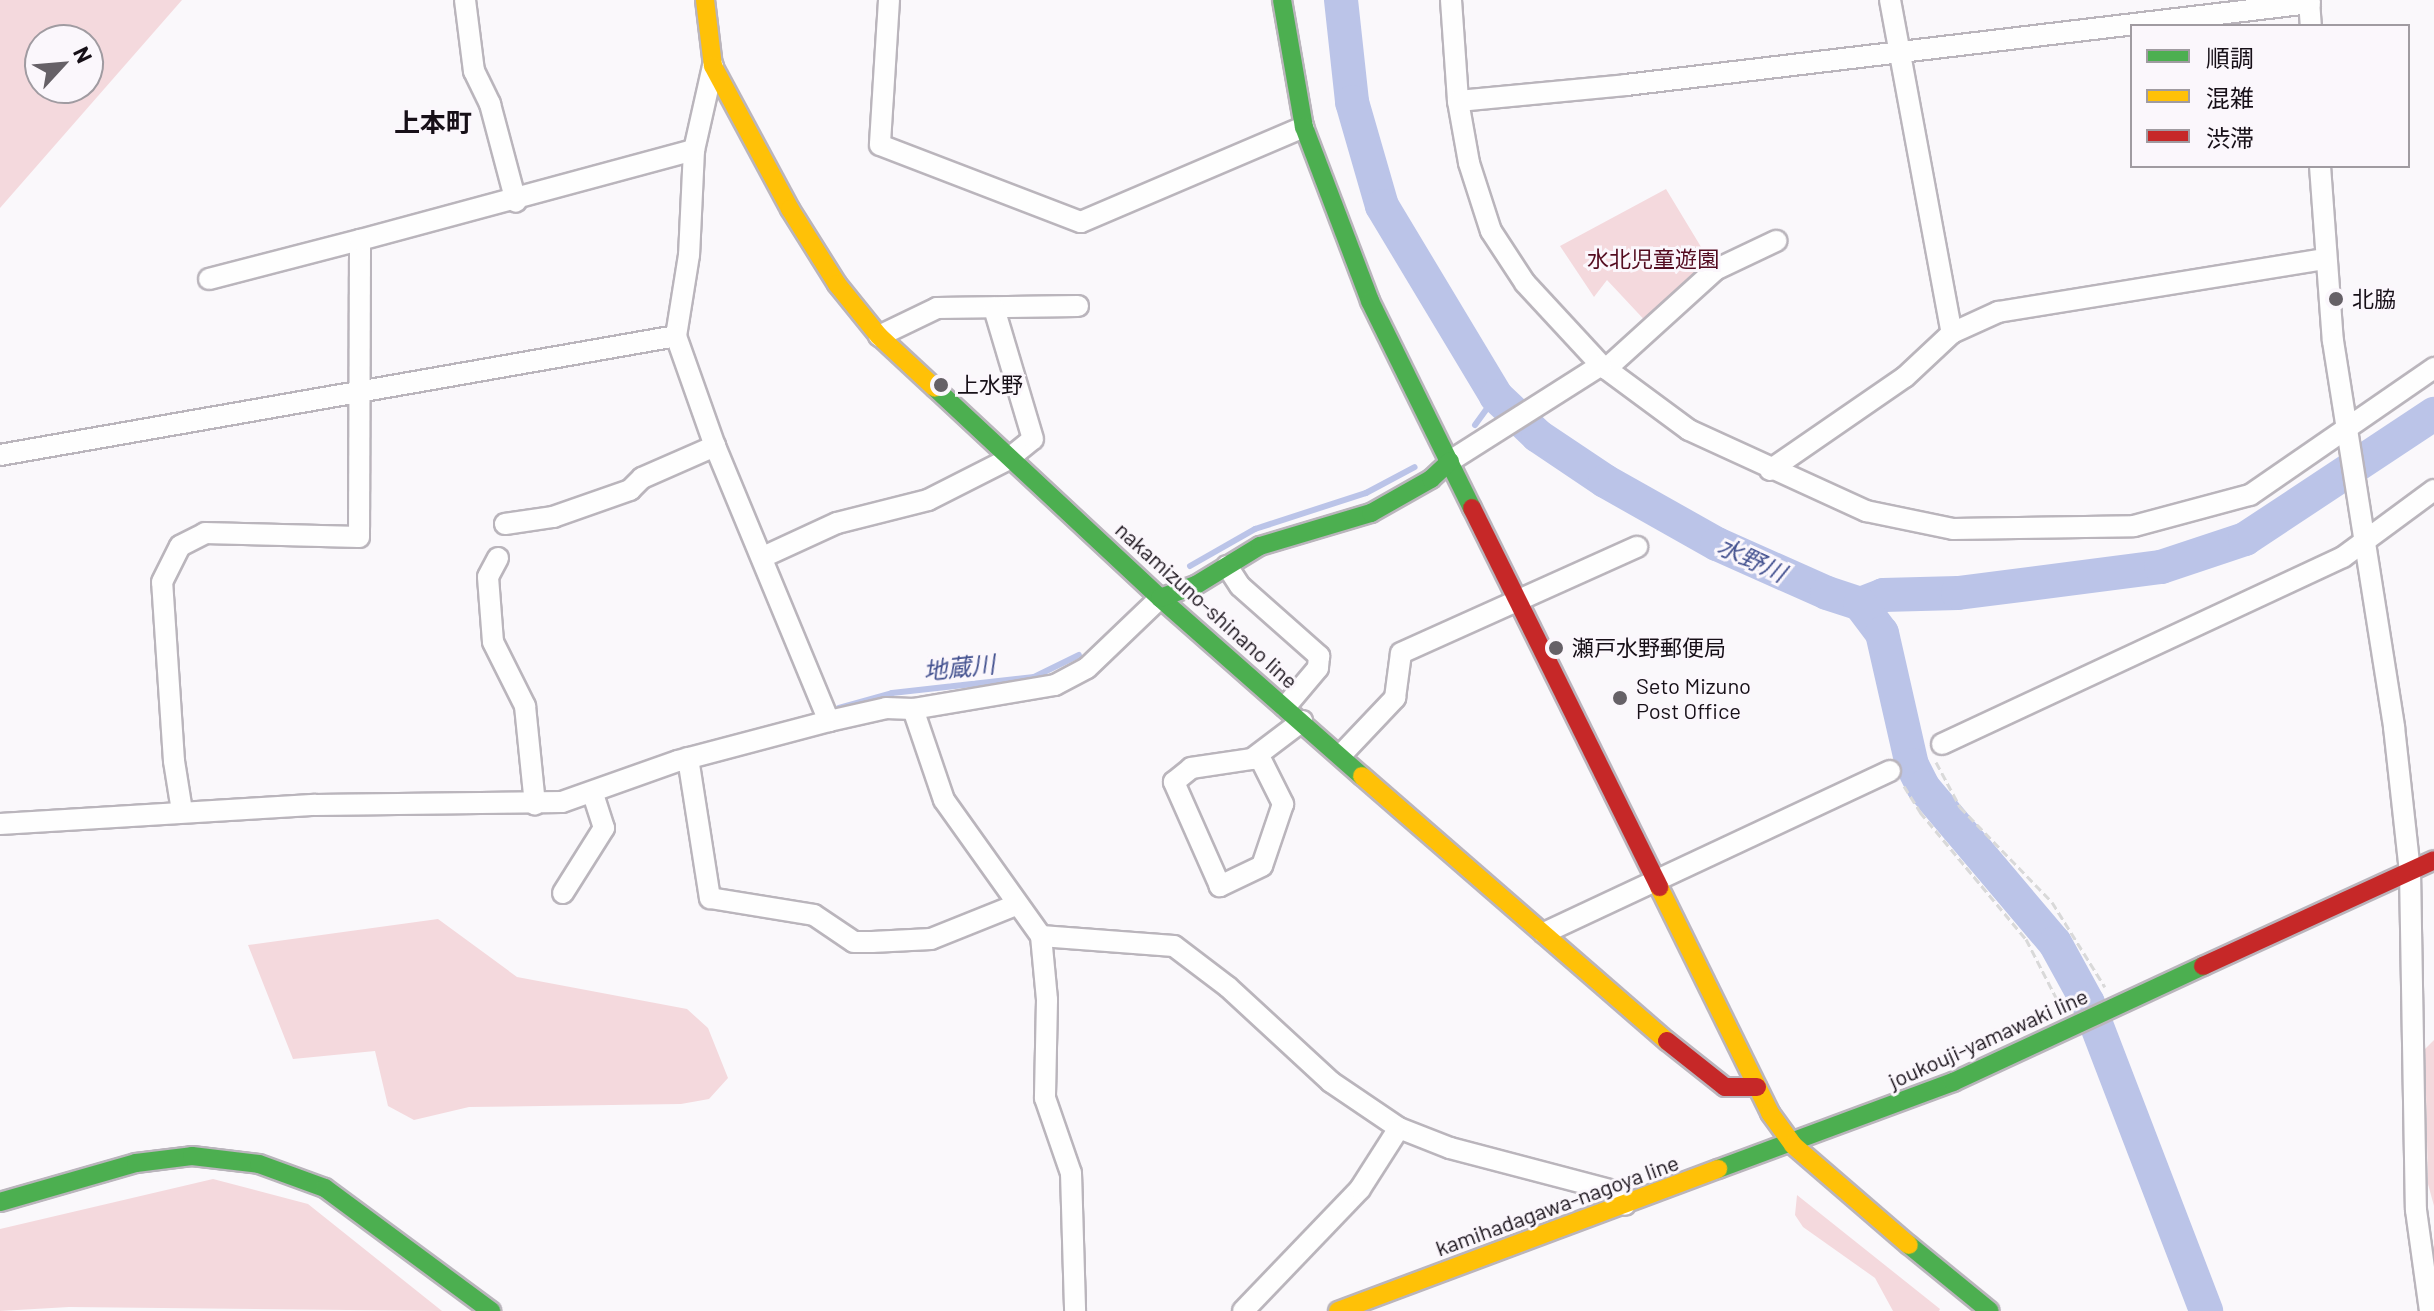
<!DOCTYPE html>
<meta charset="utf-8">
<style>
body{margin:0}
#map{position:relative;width:2434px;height:1311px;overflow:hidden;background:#faf8fb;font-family:Barlow,"Noto Sans JP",sans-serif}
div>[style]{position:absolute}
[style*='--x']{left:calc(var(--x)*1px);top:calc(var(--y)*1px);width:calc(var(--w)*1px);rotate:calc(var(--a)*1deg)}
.green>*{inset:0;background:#f4d9dd}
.stream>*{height:6px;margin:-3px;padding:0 3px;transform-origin:3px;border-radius:3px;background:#bbc4e8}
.river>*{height:34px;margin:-17px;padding:0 17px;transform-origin:17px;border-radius:17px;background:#bbc4e8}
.path>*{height:3px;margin-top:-1.5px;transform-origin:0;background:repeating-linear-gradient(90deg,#d9d9d9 0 8px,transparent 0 12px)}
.roads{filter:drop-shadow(2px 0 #bab5bc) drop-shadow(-2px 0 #bab5bc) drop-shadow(0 2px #bab5bc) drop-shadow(0 -2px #bab5bc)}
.street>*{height:20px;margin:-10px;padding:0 10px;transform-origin:10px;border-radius:10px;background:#fefefe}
.fast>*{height:18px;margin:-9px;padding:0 9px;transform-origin:9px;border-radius:9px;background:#4caf50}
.slow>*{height:18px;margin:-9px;padding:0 9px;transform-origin:9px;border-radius:9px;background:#ffc107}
.jam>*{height:18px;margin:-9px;padding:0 9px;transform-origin:9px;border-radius:9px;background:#c62828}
.dots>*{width:22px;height:22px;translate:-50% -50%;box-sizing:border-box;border:4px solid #fbf7fc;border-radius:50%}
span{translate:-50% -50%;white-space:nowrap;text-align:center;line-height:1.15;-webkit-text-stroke:6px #fbf7fc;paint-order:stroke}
.park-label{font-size:22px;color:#540c20}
.poi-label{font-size:22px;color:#171018}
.left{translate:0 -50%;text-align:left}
.street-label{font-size:22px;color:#171018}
.water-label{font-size:24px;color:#43518f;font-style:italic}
.quarter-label{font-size:26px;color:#171018;font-weight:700}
.legend{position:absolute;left:2130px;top:24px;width:280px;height:144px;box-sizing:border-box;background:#fbf7fc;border:2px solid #a09ba1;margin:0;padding:10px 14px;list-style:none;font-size:24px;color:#171018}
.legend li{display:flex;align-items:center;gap:16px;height:40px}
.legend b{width:40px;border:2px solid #a09ba1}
.north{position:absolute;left:24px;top:24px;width:80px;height:80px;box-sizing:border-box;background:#fbf7fc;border:2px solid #a09ba1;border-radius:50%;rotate:64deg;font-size:22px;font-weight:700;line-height:32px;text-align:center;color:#171018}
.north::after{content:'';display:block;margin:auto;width:28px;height:36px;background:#666167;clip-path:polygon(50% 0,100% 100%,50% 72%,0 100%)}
</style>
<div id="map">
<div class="green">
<i style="clip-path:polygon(evenodd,0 0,182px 0,0 208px,0 0,88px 40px,88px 88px,40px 88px,40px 40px,88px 40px)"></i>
<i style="clip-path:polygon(1666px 189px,1715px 270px,1651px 327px,1607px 280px,1594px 297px,1560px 246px)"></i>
<i style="clip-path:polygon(438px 919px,517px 977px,687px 1009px,708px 1028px,728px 1078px,709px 1099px,681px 1104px,469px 1107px,414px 1120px,388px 1106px,375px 1051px,293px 1059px,248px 945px)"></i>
<i style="clip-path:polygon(2434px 1040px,2434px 1206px,2428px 1184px,2425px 1049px)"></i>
<i style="clip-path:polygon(213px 1179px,308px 1204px,442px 1311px,69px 1307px,0 1311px,0 1229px)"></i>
<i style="clip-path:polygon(1797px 1195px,1940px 1309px,1939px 1311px,1893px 1311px,1875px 1278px,1803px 1227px,1795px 1215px)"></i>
</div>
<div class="stream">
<i style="--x:1475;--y:425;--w:36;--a:-54"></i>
<i style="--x:1190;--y:566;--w:75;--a:-29.6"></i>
<i style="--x:1255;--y:529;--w:117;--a:-18"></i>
<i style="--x:1366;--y:493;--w:55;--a:-28"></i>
<i style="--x:839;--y:708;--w:55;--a:-15.8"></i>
<i style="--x:892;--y:693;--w:143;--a:-6.4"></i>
<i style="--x:1034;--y:677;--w:50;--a:-26.1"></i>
</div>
<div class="river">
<i style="--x:1341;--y:0;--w:103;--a:83.8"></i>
<i style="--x:1352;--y:102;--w:108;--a:73.9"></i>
<i style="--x:1382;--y:206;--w:222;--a:59"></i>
<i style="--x:1496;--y:396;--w:58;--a:43.6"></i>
<i style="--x:1538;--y:436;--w:81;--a:33.9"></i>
<i style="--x:1605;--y:481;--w:129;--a:29.4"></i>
<i style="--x:1717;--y:544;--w:120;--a:24"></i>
<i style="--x:1827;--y:593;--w:35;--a:18"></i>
<i style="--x:1860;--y:604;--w:25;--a:-21"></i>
<i style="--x:1883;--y:595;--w:75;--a:-1.5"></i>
<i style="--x:1958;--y:593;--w:205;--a:-7.3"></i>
<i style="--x:2161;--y:567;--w:89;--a:-18.4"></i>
<i style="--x:2245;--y:539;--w:227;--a:-33.5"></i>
<i style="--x:1860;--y:604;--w:36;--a:53"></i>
<i style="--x:1882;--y:633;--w:135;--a:77.2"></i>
<i style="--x:1912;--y:765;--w:25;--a:63"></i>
<i style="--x:1923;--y:787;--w:204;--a:49.8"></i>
<i style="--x:2055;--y:943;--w:68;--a:61.2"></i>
<i style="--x:2088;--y:1003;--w:330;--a:69"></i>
</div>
<div class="path">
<i style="--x:1936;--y:762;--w:51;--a:61.9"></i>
<i style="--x:1960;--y:807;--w:132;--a:45.9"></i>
<i style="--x:2052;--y:902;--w:100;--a:58.1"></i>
<i style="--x:1904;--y:786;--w:31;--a:58"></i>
<i style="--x:1920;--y:812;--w:165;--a:50.2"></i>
<i style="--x:2026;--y:939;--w:76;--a:62.8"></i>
</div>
<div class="roads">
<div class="street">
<i style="--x:465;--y:0;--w:72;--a:82.8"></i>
<i style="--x:474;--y:71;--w:37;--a:64"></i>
<i style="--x:490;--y:104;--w:101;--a:75.1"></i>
<i style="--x:889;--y:0;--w:145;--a:93.6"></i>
<i style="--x:880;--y:145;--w:215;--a:21"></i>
<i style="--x:1081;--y:222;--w:242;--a:-23.1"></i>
<i style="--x:1451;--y:0;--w:101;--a:86"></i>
<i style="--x:1458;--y:101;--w:63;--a:79.9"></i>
<i style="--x:1469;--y:163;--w:71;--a:72.1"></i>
<i style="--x:1491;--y:231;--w:62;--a:56.8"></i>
<i style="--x:1525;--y:283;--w:112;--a:47.2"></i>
<i style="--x:1601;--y:365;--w:109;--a:36.5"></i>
<i style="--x:1689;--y:430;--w:195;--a:24.6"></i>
<i style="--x:1866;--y:511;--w:89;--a:11.7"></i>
<i style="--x:1953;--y:529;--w:181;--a:-0.9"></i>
<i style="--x:2134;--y:526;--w:120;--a:-15"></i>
<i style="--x:2250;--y:495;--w:224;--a:-34.6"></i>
<i style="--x:1890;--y:0;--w:339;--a:79.5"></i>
<i style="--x:2309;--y:0;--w:26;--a:86"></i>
<i style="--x:713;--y:66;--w:86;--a:102.7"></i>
<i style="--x:694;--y:150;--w:105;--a:92.7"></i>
<i style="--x:689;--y:255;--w:82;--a:99.1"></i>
<i style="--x:676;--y:336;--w:117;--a:70.5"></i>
<i style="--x:715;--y:446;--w:298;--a:67.5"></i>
<i style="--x:1458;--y:101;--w:169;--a:-5.4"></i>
<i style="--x:1626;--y:85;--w:689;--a:-6.84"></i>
<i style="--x:2320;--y:166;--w:175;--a:85.8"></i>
<i style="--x:2333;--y:341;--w:391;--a:81"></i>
<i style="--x:2394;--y:727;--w:145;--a:83.7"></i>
<i style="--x:2410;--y:871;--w:339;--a:89"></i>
<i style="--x:2416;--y:1210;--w:102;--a:82.1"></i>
<i style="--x:209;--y:279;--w:156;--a:-14.5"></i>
<i style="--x:879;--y:336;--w:64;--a:-25.8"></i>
<i style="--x:937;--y:308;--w:141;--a:-0.8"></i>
<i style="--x:1606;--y:369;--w:147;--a:-42.2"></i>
<i style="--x:1715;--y:270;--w:68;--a:-25.4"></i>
<i style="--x:0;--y:455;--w:686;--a:-9.98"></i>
<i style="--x:1450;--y:461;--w:179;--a:-32.4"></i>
<i style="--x:1770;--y:470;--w:164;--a:-34.6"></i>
<i style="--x:1905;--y:377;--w:64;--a:-43.1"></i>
<i style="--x:1952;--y:333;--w:51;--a:-24.5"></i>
<i style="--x:1998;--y:312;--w:330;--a:-9.2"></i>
<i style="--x:505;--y:524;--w:49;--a:-8.3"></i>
<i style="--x:553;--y:517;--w:82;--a:-19.3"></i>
<i style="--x:630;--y:490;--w:17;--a:-45"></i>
<i style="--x:642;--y:478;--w:80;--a:-23.7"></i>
<i style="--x:763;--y:557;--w:81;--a:-24.7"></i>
<i style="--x:837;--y:523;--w:94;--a:-14.2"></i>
<i style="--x:928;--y:500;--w:89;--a:-26.9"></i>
<i style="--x:1007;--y:460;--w:33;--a:-39"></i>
<i style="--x:1033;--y:439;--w:137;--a:-106.6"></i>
<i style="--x:498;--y:558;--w:21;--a:118"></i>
<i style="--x:488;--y:577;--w:65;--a:85.6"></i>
<i style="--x:493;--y:642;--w:72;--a:63.4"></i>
<i style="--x:525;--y:706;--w:99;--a:84.2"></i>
<i style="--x:1227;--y:566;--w:24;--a:57"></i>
<i style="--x:1240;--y:586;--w:106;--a:41.5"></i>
<i style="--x:1319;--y:656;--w:12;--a:95"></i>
<i style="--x:1318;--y:668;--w:51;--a:130.2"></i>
<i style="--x:913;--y:709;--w:96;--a:71.2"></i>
<i style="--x:944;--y:800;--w:167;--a:54.5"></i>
<i style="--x:1041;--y:936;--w:64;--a:84.6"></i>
<i style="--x:1047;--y:1000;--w:98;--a:91.2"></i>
<i style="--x:1045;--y:1098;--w:79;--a:70.9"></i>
<i style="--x:1071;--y:1173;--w:138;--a:88.3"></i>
<i style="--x:1942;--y:744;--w:442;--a:-25"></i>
<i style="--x:2343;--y:557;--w:113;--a:-36.4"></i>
<i style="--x:1341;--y:755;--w:79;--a:-46.5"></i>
<i style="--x:1395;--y:698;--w:45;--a:-82.4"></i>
<i style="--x:1401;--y:653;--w:259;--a:-24.2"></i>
<i style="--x:1259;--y:756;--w:54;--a:63.4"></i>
<i style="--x:1283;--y:804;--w:65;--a:108.7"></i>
<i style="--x:1262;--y:866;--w:47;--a:154.5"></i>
<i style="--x:1220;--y:886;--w:114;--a:-113.9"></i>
<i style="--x:1174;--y:782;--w:22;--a:-39"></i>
<i style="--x:1191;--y:768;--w:62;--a:-8.4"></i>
<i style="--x:1252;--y:759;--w:63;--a:-37.2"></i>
<i style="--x:688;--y:758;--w:142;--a:81.1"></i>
<i style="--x:710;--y:898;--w:105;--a:9.3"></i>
<i style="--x:814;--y:915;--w:48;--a:34"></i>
<i style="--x:854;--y:942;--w:18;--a:0"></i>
<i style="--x:872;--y:942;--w:59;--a:-2.9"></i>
<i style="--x:931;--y:939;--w:92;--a:-21.8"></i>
<i style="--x:182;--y:811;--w:51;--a:-99.1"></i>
<i style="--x:174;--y:761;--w:179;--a:-93.8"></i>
<i style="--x:162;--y:582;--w:40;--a:-63.4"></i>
<i style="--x:180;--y:546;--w:28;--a:-27"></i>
<i style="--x:205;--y:533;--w:154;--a:1.5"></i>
<i style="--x:359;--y:537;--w:297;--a:-89.8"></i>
<i style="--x:360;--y:240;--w:346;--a:-15.1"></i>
<i style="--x:0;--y:824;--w:316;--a:-3.5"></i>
<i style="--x:315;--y:805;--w:247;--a:-0.7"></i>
<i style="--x:562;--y:802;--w:123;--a:-19.5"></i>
<i style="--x:678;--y:761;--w:156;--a:-14.8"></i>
<i style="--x:829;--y:721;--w:58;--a:-12.8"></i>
<i style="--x:886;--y:708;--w:27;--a:2"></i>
<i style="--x:913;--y:709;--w:144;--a:-9.6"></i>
<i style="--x:1055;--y:685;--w:36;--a:-28"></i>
<i style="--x:1087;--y:668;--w:101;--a:-43.8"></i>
<i style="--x:563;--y:893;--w:77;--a:-57.8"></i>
<i style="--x:604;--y:828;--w:35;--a:-108"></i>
<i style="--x:1544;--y:933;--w:382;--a:-25.1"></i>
<i style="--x:1041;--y:936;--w:133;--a:4.3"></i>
<i style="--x:1174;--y:946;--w:68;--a:37.2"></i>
<i style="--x:1228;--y:987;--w:140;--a:42.7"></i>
<i style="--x:1331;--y:1082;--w:82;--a:34.1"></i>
<i style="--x:1399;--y:1128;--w:55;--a:21.4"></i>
<i style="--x:1450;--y:1148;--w:165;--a:14.7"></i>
<i style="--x:1610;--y:1190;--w:21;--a:45"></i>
<i style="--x:1243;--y:1311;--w:169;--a:-46.2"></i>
<i style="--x:1360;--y:1189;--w:72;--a:-57.4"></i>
</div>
<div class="fast">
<i style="--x:1282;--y:0;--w:129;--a:80.2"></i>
<i style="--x:1304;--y:127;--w:186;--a:69.2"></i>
<i style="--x:1370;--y:301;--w:231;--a:63.8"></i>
<i style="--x:935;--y:388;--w:308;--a:43"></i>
<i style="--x:1160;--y:598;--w:269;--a:41.4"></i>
<i style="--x:1160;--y:598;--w:38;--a:-20"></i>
<i style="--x:1196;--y:585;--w:75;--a:-31.4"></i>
<i style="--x:1260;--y:546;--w:116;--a:-16.6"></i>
<i style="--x:1371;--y:513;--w:69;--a:-29.5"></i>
<i style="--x:1431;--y:479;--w:26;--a:-43"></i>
<i style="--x:1718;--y:1169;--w:251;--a:-20.3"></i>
<i style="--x:1953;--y:1082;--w:276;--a:-24.9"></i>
<i style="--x:0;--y:1202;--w:141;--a:-16"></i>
<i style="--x:136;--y:1163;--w:56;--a:-7.1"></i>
<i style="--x:192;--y:1156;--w:67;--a:6.8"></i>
<i style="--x:259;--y:1164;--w:70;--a:20"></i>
<i style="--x:325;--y:1188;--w:207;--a:36.5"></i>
<i style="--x:1909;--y:1245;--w:104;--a:39.2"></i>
</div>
<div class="slow">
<i style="--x:705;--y:0;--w:66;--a:83.1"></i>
<i style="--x:713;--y:66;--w:162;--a:61.7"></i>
<i style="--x:790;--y:209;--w:89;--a:57.9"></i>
<i style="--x:837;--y:284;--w:67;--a:51.1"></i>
<i style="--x:879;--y:336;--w:76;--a:42.9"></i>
<i style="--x:1362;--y:776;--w:404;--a:41"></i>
<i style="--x:1659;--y:887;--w:252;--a:63.8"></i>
<i style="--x:1770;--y:1113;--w:39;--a:54"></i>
<i style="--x:1793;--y:1145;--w:153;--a:40.8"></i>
<i style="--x:1338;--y:1311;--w:406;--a:-20.5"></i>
</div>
<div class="jam">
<i style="--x:1472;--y:508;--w:423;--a:63.7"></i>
<i style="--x:2203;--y:966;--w:254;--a:-24.6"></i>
<i style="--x:1667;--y:1041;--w:74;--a:38.4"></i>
<i style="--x:1725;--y:1087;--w:32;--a:0"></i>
</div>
</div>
<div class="dots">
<i style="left:2336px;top:299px;background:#666167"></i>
<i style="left:941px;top:385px;background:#666167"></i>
<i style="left:1556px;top:648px;background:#666167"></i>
<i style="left:1620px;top:698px;background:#666167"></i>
</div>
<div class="park-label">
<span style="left:1653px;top:259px">水北児童遊園</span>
</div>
<div class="poi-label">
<span class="left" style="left:2352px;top:299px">北脇</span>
<span class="left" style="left:957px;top:385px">上水野</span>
<span class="left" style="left:1572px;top:648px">瀬戸水野郵便局</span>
<span class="left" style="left:1636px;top:698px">Seto Mizuno<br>Post Office</span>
</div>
<div class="street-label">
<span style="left:1207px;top:605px;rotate:42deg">nakamizuno-shinano line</span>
<span style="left:1988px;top:1038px;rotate:-24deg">joukouji-yamawaki line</span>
<span style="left:1557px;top:1205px;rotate:-20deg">kamihadagawa-nagoya line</span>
</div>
<div class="water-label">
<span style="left:1752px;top:559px;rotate:25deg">水野川</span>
<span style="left:959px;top:667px;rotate:-6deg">地蔵川</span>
</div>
<div class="quarter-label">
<span style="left:433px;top:122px">上本町</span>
</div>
<ul class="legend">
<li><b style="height:10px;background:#4caf50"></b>順調</li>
<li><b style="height:10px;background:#ffc107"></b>混雑</li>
<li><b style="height:10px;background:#c62828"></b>渋滞</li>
</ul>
<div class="north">N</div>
</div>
